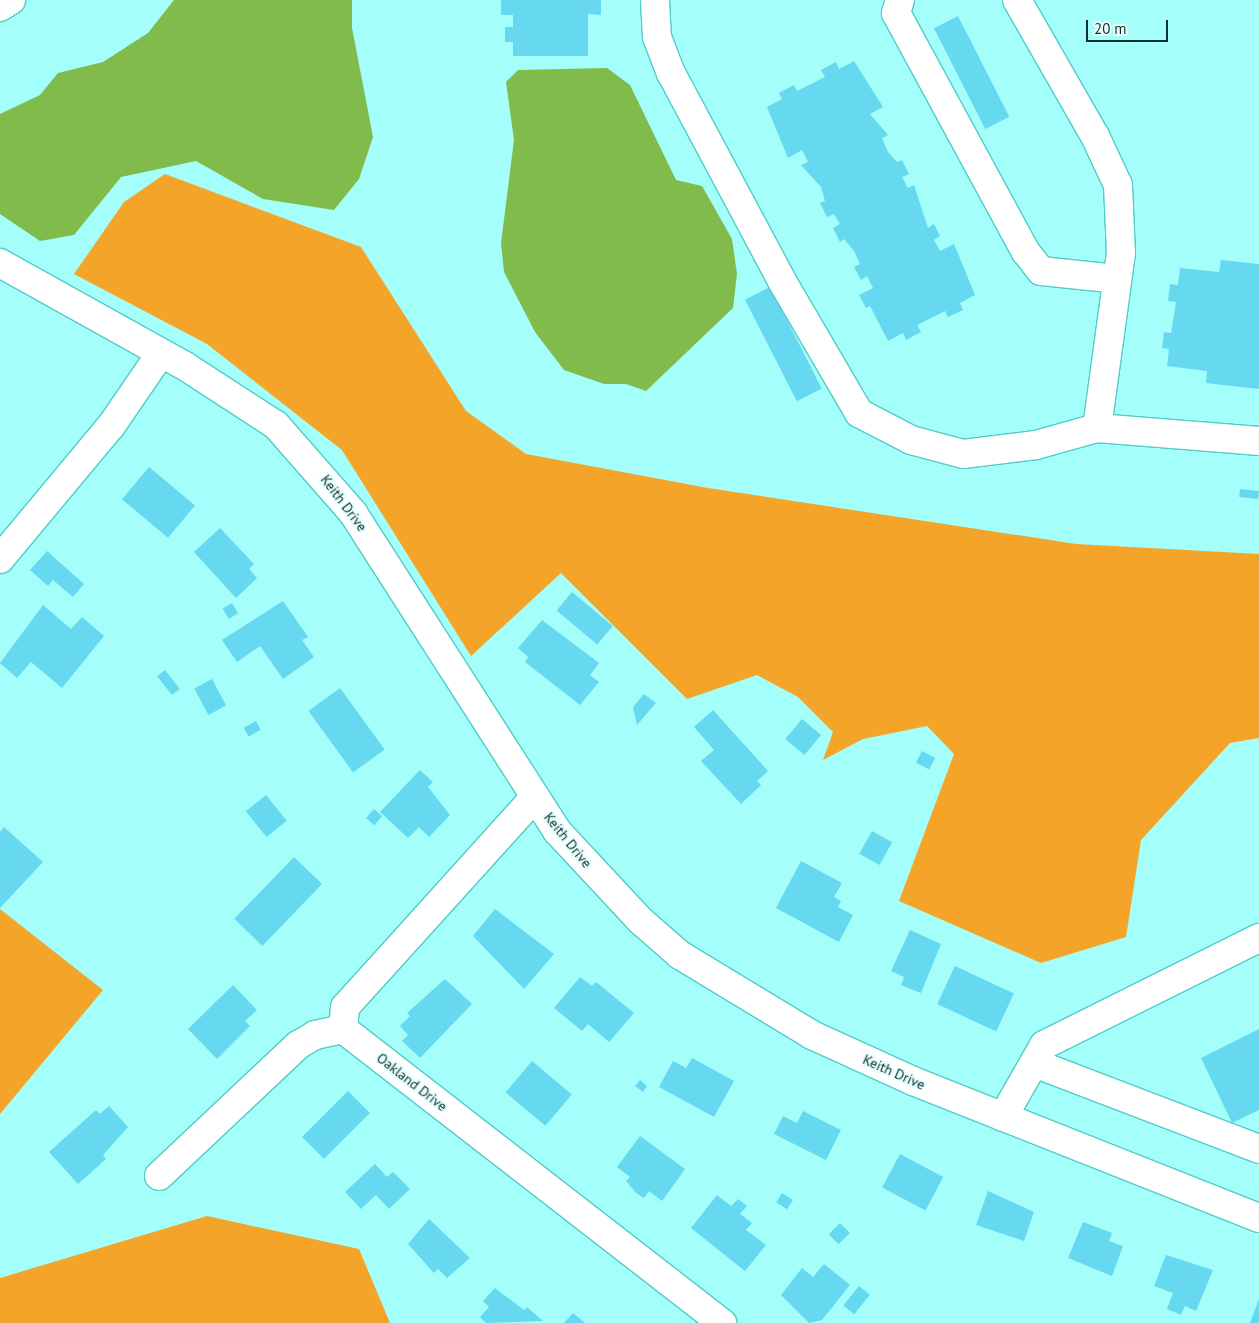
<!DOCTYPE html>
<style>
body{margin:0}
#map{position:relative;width:1259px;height:1323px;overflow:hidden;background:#a4fefa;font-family:"PT Sans",sans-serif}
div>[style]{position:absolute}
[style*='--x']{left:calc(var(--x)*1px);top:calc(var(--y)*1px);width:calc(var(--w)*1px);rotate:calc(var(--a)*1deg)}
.forest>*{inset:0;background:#f3a429}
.water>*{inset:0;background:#81bb4b}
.building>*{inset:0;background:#66d8ef;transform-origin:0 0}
.roads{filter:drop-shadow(1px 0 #52ccc8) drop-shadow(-1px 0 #52ccc8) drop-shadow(0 1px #52ccc8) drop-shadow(0 -1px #52ccc8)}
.minor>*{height:28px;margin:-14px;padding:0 14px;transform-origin:14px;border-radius:14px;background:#fff}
span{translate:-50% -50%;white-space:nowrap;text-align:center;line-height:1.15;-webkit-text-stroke:4.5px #e9fdfc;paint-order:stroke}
.street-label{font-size:14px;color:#0a3231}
.scale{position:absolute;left:1086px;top:20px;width:82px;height:22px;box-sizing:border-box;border:2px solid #0a3231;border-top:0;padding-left:6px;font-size:15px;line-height:18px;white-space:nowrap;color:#0a3231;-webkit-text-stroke:4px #e9fdfc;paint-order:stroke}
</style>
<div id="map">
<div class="forest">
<i style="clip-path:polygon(165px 174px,361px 247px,466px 411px,526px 454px,708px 488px,1076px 544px,1259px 554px,1259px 738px,1230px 743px,1141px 840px,1126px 937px,1041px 963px,899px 901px,954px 754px,927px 726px,863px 739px,823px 760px,833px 732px,798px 697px,757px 675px,687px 699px,561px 573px,471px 656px,342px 450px,207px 344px,74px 274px,124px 202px)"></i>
<i style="clip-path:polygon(0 909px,103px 990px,0 1114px)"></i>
<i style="clip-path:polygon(207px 1216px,359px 1249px,390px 1323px,0 1323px,0 1278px)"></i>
</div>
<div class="water">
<i style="clip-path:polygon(174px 0,352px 0,352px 28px,373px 137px,359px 179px,334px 210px,263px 199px,196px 161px,121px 177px,74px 235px,40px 241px,0 214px,0 114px,40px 95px,58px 73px,103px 62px,148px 33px)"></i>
<i style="clip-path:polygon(607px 68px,630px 85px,676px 180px,702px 186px,732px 239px,737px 274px,733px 308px,646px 391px,626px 384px,604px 384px,564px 370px,535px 332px,504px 272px,501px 243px,514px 140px,506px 82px,518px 70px)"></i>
</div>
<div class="building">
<i style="clip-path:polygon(501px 0,601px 0,601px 15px,588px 14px,588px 56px,513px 56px,513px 42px,505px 42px,505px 27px,513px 27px,513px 15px,501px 15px)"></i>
<i style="left:958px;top:16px;width:113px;height:27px;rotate:63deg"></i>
<i style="clip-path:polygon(854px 61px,883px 107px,870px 114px,888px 135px,882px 138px,888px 152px,897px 162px,902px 160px,909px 174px,902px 177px,908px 188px,914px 185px,928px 228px,934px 224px,940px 236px,934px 240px,940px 251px,954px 244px,975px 295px,960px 303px,963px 310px,948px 317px,945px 311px,917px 325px,921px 332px,906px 340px,903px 333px,888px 341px,870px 306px,866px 308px,859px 295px,873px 288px,867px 276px,861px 280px,854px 267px,860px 264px,854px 251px,844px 239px,840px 242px,833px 228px,840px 224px,834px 214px,827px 217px,820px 203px,825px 201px,821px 187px,801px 165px,808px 162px,802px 150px,788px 158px,767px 107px,782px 99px,779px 93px,794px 85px,797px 91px,825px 77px,821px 70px,836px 62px,839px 69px)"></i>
<i style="clip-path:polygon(1221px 260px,1259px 264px,1259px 389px,1206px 383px,1207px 371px,1167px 366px,1169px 349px,1162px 348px,1164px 332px,1171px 333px,1176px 302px,1168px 301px,1170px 284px,1178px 285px,1180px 268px,1219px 272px)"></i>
<i style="left:770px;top:287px;width:114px;height:28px;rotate:63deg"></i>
<i style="left:149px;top:467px;width:60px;height:42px;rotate:40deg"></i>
<i style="left:1240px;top:489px;width:19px;height:8px;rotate:6deg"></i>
<i style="clip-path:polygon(220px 528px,254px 564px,249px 569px,257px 578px,236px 598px,194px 552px)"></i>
<i style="clip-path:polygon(47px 551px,84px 584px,73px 597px,53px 580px,48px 586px,30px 570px)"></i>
<i style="left:572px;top:592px;width:53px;height:24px;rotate:40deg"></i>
<i style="clip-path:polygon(283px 601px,308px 637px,302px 640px,314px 657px,283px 679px,260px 646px,237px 662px,222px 640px)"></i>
<i style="left:232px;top:603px;width:12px;height:11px;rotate:59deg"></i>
<i style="clip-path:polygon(43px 605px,71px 629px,82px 617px,104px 636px,62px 688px,31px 662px,17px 678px,0 663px)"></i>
<i style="clip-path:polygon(542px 620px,599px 663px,590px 675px,599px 682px,580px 705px,525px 662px,528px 657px,518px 648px)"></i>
<i style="left:165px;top:670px;width:24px;height:10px;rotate:52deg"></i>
<i style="left:212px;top:679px;width:30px;height:20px;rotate:62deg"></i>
<i style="left:340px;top:688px;width:76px;height:39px;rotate:54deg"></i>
<i style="clip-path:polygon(644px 694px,656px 703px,637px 725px,633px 707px)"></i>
<i style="clip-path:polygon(713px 710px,768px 771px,757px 781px,761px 785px,741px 804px,701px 761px,714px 750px,694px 727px)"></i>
<i style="left:802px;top:719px;width:25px;height:26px;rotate:40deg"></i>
<i style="left:256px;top:721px;width:10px;height:14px;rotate:61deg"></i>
<i style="left:922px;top:751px;width:15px;height:13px;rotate:28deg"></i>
<i style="clip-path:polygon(420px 770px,433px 782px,428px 787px,450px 815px,429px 837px,419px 827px,408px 838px,380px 812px)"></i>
<i style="left:266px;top:795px;width:33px;height:26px;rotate:51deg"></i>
<i style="left:374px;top:809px;width:11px;height:12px;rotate:41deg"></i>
<i style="clip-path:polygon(4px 827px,43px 862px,0 908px,0 832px)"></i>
<i style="left:872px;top:831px;width:23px;height:26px;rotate:29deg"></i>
<i style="left:294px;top:857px;width:39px;height:86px;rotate:44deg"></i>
<i style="clip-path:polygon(801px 861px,842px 883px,834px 897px,841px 901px,838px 907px,853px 915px,839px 942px,776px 908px)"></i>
<i style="clip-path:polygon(495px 909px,554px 954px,524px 989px,473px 936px)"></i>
<i style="clip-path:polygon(910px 930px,941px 944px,921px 993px,901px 985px,904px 977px,891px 971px)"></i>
<i style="left:955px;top:966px;width:65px;height:42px;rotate:25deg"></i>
<i style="clip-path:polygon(580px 977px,592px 986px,596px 982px,634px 1013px,609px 1042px,588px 1024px,582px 1031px,554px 1008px)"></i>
<i style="clip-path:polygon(445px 979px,472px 1004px,420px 1058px,402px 1041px,408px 1035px,400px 1026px,410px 1016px,407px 1013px)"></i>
<i style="clip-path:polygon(233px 985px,257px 1010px,245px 1021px,250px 1026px,217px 1059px,188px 1029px)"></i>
<i style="clip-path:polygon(1259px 1029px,1259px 1110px,1232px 1123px,1201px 1058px)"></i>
<i style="clip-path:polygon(692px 1058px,734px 1081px,714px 1117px,659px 1087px,673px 1061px,686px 1068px)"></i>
<i style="left:532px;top:1061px;width:52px;height:41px;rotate:40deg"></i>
<i style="clip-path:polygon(640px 1080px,647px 1086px,643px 1092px,635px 1086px)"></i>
<i style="left:348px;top:1091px;width:31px;height:65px;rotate:45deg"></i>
<i style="clip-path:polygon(109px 1106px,128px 1127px,103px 1155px,106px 1159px,78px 1184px,49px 1152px,96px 1110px,100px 1114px)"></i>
<i style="clip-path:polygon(803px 1111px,841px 1130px,826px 1160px,774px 1134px,783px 1116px,797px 1123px)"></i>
<i style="clip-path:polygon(640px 1136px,685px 1169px,662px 1201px,649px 1191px,644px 1198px,636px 1193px,626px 1181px,630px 1177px,617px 1167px)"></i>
<i style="left:900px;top:1154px;width:49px;height:38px;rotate:28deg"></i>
<i style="clip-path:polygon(375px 1164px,387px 1177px,393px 1172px,410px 1189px,389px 1209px,376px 1195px,361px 1209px,345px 1192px)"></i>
<i style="clip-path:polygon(988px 1191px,1034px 1212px,1024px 1241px,976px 1225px)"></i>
<i style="left:782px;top:1193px;width:13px;height:11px;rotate:32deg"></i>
<i style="clip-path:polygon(717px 1195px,731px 1206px,738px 1199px,747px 1206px,740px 1214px,752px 1223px,746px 1230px,766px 1245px,745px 1271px,691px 1228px)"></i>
<i style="clip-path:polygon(429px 1219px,470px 1258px,447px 1278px,438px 1269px,434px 1273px,408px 1244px)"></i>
<i style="clip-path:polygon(1083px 1222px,1112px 1233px,1109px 1241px,1123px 1246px,1112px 1276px,1068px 1258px)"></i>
<i style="left:840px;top:1223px;width:14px;height:16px;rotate:45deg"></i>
<i style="clip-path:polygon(1166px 1255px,1213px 1270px,1196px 1311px,1185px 1306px,1181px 1315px,1167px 1309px,1173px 1293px,1154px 1286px)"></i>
<i style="clip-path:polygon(824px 1264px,850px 1285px,822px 1320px,809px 1323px,781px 1295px,802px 1268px,813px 1277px)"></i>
<i style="left:859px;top:1286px;width:14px;height:25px;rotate:39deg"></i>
<i style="clip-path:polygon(495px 1288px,524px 1310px,527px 1307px,543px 1321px,486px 1323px,480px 1317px,489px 1307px,483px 1301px)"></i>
<i style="clip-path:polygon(1259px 1299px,1259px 1323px,1250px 1323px)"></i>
<i style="clip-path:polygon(573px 1313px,585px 1323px,564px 1323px)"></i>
</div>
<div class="roads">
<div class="minor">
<i style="--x:655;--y:0;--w:37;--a:87"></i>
<i style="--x:657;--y:37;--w:39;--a:69"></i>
<i style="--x:671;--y:73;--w:236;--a:61.9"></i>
<i style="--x:782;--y:281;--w:153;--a:59.7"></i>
<i style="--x:859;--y:413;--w:59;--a:27.4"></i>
<i style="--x:911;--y:440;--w:54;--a:15.1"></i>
<i style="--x:963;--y:454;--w:74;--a:-7"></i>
<i style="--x:1036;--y:445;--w:63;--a:-15.6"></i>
<i style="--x:1097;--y:428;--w:163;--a:4.6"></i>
<i style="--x:900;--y:0;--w:14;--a:107"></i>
<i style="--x:896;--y:13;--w:272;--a:61.5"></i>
<i style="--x:1026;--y:252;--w:24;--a:52"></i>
<i style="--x:1041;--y:271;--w:76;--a:6"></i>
<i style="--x:1017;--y:0;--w:157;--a:60.2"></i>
<i style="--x:1095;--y:136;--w:54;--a:64.9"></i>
<i style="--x:1118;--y:185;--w:68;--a:87.5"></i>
<i style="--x:1121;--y:253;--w:177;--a:97.8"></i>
<i style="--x:0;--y:7;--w:13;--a:-32"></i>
<i style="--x:0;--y:263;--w:212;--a:29.1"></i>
<i style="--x:185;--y:366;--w:108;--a:33"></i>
<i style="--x:276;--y:425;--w:117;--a:48.8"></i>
<i style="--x:353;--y:513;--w:378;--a:57.3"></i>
<i style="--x:557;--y:831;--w:123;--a:47"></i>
<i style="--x:641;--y:921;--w:52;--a:41.1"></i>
<i style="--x:680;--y:955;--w:154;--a:31.2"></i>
<i style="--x:812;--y:1035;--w:111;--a:24.5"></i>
<i style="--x:913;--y:1081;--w:372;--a:21.6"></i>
<i style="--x:0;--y:559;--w:173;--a:-50.2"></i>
<i style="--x:111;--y:426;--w:88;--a:-55.6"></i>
<i style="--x:535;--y:797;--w:283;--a:132.1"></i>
<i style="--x:345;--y:1007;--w:22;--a:95"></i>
<i style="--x:343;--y:1029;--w:480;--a:37.8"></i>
<i style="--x:1034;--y:1063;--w:241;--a:20.9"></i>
<i style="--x:1003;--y:1117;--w:83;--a:-60.3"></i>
<i style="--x:1044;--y:1045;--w:240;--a:-26.5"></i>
<i style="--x:159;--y:1176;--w:191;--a:-43.3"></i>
<i style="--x:298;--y:1045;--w:20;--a:-30"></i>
<i style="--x:315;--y:1035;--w:29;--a:-12"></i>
</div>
</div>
<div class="street-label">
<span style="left:344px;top:503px;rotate:53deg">Keith Drive</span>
<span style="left:568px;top:840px;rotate:51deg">Keith Drive</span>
<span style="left:894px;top:1072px;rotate:24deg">Keith Drive</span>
<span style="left:412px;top:1082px;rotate:38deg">Oakland Drive</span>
</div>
<div class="scale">20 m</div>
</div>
